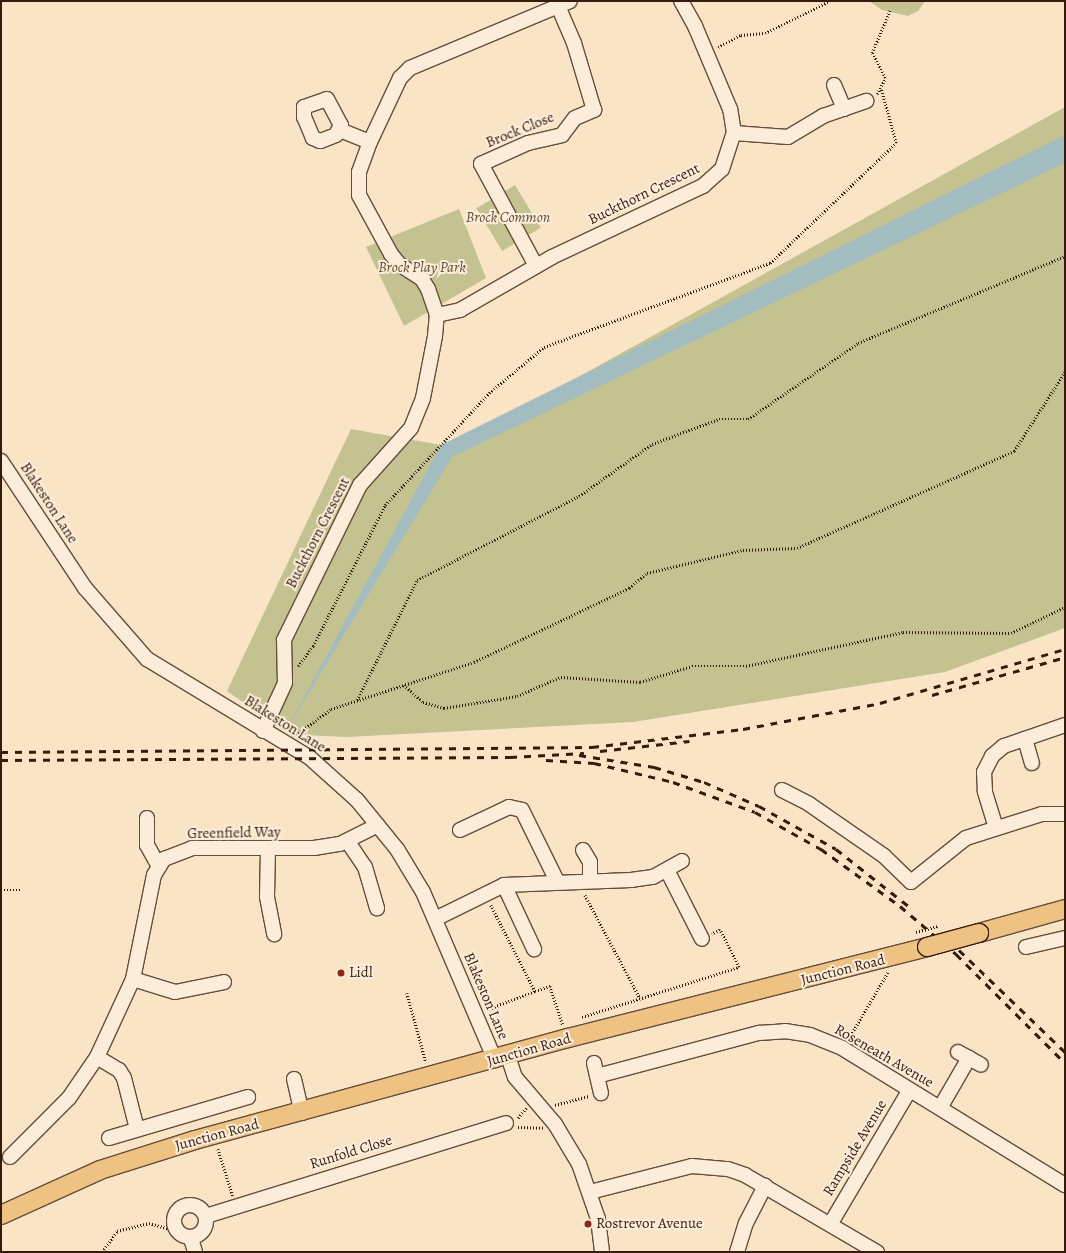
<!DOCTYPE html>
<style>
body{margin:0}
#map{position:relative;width:1066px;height:1253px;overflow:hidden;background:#fae4c6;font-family:Alegreya,serif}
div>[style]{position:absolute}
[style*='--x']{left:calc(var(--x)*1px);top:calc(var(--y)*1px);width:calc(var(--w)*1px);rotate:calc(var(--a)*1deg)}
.green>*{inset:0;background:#c4c291;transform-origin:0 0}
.water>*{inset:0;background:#a3bcbf}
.path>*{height:2.5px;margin-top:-1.25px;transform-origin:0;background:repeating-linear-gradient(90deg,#341b0d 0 1px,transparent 0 3px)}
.roads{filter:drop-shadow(1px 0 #664d3b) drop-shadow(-1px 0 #664d3b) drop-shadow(0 1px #664d3b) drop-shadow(0 -1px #664d3b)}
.minor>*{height:14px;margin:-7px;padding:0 7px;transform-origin:7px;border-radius:7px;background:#fcedda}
.minor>.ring{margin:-7px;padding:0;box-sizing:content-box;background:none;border:14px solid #fcedda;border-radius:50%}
.major>*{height:18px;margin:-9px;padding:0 9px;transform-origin:9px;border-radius:9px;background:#edc283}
.rail>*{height:3px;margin-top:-1.5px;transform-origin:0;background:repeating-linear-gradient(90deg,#341b0d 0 7px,transparent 0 14px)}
.path-bridge>*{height:2.5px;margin-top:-1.25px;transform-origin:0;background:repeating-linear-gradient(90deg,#341b0d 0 1px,transparent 0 3px)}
.bridges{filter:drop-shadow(1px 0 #341b0d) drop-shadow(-1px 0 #341b0d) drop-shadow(0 1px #341b0d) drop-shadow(0 -1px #341b0d)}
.major-bridge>*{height:18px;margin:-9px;padding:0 9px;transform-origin:9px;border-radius:9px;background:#edc283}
.dots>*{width:11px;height:11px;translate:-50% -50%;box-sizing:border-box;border:2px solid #fcedda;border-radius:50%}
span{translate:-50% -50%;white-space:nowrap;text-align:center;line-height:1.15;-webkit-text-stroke:4px #fcedda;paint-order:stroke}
.street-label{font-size:15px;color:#341b0d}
.park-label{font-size:15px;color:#5f4d35;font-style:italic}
.poi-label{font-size:15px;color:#341b0d}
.left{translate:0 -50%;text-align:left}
.frame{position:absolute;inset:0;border:2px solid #341b0d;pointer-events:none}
</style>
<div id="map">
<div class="green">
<i style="clip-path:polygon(869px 1px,925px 1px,918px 11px,908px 16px,882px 10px)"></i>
<i style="clip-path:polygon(1065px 107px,1065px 628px,945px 672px,633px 722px,347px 737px,301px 735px,297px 740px,227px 691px,351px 429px,441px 445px,526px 406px)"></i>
<i style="left:515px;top:185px;width:50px;height:45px;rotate:59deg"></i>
<i style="clip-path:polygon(459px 209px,486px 278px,404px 326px,366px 247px)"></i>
</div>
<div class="water">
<i style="clip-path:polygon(1065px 135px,1065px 163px,452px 457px,285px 732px,441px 445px)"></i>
</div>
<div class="path">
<i style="--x:718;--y:47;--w:26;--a:-28"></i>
<i style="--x:741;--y:35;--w:24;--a:-5"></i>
<i style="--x:765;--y:33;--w:72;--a:-26.2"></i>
<i style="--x:877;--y:94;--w:18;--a:-63"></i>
<i style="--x:885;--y:78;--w:28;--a:-117"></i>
<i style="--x:872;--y:53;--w:47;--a:-67.3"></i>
<i style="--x:298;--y:666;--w:25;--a:-53"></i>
<i style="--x:313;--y:646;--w:158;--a:-62.9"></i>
<i style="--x:385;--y:505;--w:153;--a:-47.1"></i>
<i style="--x:489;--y:393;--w:72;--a:-39.9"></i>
<i style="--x:544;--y:347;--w:241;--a:-20.4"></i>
<i style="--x:770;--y:263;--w:174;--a:-43.6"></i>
<i style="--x:896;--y:143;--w:56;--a:-105.5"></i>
<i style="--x:404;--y:685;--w:25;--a:42"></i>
<i style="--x:423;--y:702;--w:22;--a:16"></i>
<i style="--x:444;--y:708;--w:74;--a:-9.3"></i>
<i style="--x:517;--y:696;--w:48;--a:-23.4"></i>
<i style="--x:561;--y:677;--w:79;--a:3.6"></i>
<i style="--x:640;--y:682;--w:54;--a:-17.1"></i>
<i style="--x:692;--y:666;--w:54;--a:0"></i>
<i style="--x:746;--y:666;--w:161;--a:-12.2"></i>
<i style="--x:903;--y:632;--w:108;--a:0.5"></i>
<i style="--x:1011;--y:633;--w:60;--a:-25.7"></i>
<i style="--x:357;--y:700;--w:134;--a:-63.4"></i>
<i style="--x:417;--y:580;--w:182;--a:-27.4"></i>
<i style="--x:579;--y:496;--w:90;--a:-35.5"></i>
<i style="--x:652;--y:444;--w:72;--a:-20.5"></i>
<i style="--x:719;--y:419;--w:29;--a:0"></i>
<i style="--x:748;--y:419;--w:134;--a:-34.6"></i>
<i style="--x:858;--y:343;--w:225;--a:-22.8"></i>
<i style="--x:296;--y:735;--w:44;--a:-36.6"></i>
<i style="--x:331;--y:709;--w:151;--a:-18.2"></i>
<i style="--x:474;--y:662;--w:172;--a:-25.5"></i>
<i style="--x:629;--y:588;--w:23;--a:-40"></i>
<i style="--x:647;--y:573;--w:99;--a:-13.5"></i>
<i style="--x:743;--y:550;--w:54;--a:-2.1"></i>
<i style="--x:797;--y:548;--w:238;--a:-24.1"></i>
<i style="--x:1014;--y:451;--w:94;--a:-57.2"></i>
<i style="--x:1;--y:890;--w:21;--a:0"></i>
<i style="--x:585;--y:895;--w:117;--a:61.9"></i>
<i style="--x:491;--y:905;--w:97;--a:62.9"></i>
<i style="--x:535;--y:991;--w:16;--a:-18"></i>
<i style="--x:550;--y:986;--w:41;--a:71.6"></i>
<i style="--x:407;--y:993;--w:72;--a:74.6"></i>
<i style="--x:486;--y:1010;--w:53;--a:-21.2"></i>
<i style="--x:582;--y:1017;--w:165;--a:-17.7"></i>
<i style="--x:739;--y:967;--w:42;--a:-117.2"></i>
<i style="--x:720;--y:930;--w:9;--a:153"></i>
<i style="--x:849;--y:1038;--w:77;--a:-59.4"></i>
<i style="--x:555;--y:1105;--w:35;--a:-15"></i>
<i style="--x:518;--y:1118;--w:13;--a:-51"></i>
<i style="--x:518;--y:1127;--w:25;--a:2"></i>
<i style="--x:218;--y:1149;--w:49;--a:72.3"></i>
<i style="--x:30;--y:1252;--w:9;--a:0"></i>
<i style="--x:102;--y:1252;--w:26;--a:-54"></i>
<i style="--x:117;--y:1231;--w:33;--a:-14"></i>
<i style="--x:149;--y:1223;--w:29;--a:16"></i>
</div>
<div class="roads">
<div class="minor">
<i style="--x:834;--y:85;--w:26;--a:67"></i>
<i style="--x:327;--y:99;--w:30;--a:62"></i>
<i style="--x:341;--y:125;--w:11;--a:117"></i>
<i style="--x:336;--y:135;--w:17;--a:159"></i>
<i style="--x:320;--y:141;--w:8;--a:-157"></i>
<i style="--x:313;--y:138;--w:23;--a:-113"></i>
<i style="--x:304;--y:117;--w:10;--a:-90"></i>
<i style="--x:304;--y:107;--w:24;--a:-19"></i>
<i style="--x:340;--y:130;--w:32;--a:22"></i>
<i style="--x:734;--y:133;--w:54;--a:4.2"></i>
<i style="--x:788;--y:137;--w:41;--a:-31"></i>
<i style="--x:823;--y:116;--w:46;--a:-19.2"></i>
<i style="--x:536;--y:266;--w:116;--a:-118.3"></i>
<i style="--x:481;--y:164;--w:51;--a:-24.1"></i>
<i style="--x:528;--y:143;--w:35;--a:-13"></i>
<i style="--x:562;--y:135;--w:21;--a:-53"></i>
<i style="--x:575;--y:118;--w:21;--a:-23"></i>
<i style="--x:594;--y:110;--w:70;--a:-106.6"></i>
<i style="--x:574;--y:43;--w:40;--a:-113.4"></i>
<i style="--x:437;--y:315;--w:24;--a:-12"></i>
<i style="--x:460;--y:310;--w:106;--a:-29.9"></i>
<i style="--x:552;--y:257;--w:167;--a:-25.2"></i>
<i style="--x:703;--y:186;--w:25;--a:-42"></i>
<i style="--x:722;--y:169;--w:38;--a:-72"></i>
<i style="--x:734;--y:133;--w:24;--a:-99"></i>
<i style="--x:730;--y:109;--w:90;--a:-112.9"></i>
<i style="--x:695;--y:26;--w:29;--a:-119"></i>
<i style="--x:1;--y:461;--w:152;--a:56.5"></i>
<i style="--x:85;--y:588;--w:94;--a:48.9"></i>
<i style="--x:147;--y:659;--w:189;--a:31.2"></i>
<i style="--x:309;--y:757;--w:64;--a:41.9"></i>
<i style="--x:357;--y:800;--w:63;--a:50.8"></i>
<i style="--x:397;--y:849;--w:50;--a:58.8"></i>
<i style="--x:423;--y:892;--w:183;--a:66.8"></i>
<i style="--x:263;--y:731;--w:53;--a:-65.4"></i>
<i style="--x:285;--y:683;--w:43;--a:-91.3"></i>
<i style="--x:284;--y:640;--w:173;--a:-63.9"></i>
<i style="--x:360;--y:485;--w:76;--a:-48.2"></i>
<i style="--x:411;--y:428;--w:32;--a:-68"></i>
<i style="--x:423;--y:398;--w:63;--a:-79"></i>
<i style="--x:435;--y:336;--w:21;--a:-85"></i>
<i style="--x:437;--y:315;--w:28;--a:-109"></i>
<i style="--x:428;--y:289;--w:12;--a:-121"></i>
<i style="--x:422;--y:279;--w:27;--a:-147"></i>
<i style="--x:399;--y:264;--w:13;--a:-129"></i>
<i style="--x:391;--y:254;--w:67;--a:-118.5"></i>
<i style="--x:359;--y:195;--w:23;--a:-90"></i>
<i style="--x:359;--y:172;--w:32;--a:-70"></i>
<i style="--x:370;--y:142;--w:71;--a:-64.9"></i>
<i style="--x:400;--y:78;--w:14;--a:-45"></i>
<i style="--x:410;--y:68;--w:173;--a:-22.7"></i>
<i style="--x:1025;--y:739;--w:25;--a:74"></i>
<i style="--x:782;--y:790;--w:30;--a:27"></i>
<i style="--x:809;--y:804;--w:91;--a:34.7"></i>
<i style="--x:884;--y:856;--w:37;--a:44"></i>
<i style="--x:911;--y:882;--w:70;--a:-38.7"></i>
<i style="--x:966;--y:838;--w:80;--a:-17.5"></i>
<i style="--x:1042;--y:814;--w:23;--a:0"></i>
<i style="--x:147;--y:818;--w:27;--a:90"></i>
<i style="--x:147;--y:845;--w:25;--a:61"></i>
<i style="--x:996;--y:828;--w:39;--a:-107"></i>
<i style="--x:985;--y:791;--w:19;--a:-93"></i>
<i style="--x:984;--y:772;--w:18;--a:-63"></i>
<i style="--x:992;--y:756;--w:16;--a:-40"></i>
<i style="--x:1004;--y:746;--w:65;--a:-19"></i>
<i style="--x:460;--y:830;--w:54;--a:-25.1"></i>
<i style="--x:509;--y:807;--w:13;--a:13"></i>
<i style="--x:522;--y:810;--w:79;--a:63.8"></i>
<i style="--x:348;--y:842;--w:30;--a:56"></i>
<i style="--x:365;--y:867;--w:43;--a:73.7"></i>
<i style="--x:268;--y:849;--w:48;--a:91.2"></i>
<i style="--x:267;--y:897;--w:38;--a:79"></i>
<i style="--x:583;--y:850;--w:14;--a:60"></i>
<i style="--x:590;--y:862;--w:19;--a:90"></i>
<i style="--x:667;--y:870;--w:77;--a:63.1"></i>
<i style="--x:504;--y:885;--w:71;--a:64.9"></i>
<i style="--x:435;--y:919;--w:77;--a:-26.2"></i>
<i style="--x:504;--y:885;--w:127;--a:-2.3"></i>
<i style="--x:631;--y:880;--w:22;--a:-8"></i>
<i style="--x:653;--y:877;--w:33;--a:-29"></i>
<i style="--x:1026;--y:947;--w:40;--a:-13"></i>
<i style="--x:133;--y:979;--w:44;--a:17.2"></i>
<i style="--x:175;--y:992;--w:50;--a:-11.5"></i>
<i style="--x:958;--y:1052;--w:26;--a:29"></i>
<i style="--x:508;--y:1056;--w:22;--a:72"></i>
<i style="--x:515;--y:1077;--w:62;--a:49.6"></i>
<i style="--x:555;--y:1124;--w:47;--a:59"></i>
<i style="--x:579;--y:1164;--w:58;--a:70.9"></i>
<i style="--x:598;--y:1219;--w:33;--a:83"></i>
<i style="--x:97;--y:1057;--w:26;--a:31"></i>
<i style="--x:119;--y:1070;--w:9;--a:58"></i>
<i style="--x:124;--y:1078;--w:53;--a:75.7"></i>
<i style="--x:594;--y:1063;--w:31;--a:77"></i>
<i style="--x:597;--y:1076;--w:168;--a:-14.9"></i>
<i style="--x:759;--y:1033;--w:26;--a:-4"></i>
<i style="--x:785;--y:1031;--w:25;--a:9"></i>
<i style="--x:810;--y:1035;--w:35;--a:22"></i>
<i style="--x:842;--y:1048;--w:262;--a:31.6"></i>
<i style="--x:294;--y:1079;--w:35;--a:77"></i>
<i style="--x:940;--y:1108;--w:58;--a:-59.9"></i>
<i style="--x:109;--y:1138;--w:145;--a:-16.4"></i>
<i style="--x:10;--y:1157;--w:83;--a:-45"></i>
<i style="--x:69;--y:1098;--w:50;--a:-55.7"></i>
<i style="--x:97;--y:1057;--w:86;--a:-65.2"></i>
<i style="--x:133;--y:979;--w:106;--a:-78.6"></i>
<i style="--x:154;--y:875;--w:19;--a:-58"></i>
<i style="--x:164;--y:859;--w:30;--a:-21"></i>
<i style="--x:192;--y:848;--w:122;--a:0"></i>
<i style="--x:314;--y:848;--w:26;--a:-9"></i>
<i style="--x:340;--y:844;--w:42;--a:-26.6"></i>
<i style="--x:590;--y:1192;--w:105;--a:-14.3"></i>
<i style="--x:692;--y:1166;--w:36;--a:5"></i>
<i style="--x:728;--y:1169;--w:18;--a:19"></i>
<i style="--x:745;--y:1175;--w:153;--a:30.3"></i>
<i class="ring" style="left:174px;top:1205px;width:18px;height:18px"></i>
<i style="--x:206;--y:1216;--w:314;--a:-17.2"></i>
<i style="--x:831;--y:1223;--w:153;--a:-59.4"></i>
<i style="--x:191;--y:1238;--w:15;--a:74"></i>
<i style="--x:737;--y:1252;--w:30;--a:-73"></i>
<i style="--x:746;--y:1223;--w:42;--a:-62.8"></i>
</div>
<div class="major">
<i style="--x:979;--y:933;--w:89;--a:-15.6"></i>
<i style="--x:1;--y:1215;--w:109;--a:-24.4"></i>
<i style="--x:100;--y:1170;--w:100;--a:-17.5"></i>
<i style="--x:195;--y:1140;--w:387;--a:-15.3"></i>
<i style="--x:568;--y:1038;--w:370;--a:-14.2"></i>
</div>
</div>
<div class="rail">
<i style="--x:932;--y:695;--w:138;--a:-15.9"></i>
<i style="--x:600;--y:751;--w:90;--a:-6.4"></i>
<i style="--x:1;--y:752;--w:591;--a:-0.48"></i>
<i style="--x:592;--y:747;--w:152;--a:-6.8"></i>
<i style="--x:743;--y:729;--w:139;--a:-10.7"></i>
<i style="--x:880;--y:703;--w:193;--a:-16.3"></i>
<i style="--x:579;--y:755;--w:76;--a:9.1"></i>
<i style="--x:654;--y:767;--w:52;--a:16.7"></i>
<i style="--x:704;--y:782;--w:60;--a:23.6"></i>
<i style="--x:759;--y:806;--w:88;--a:29.2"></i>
<i style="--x:836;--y:849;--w:95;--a:38.2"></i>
<i style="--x:1;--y:760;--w:509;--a:-0.34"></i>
<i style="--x:510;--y:757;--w:74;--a:-3.1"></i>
<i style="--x:546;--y:760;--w:48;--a:3.6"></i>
<i style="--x:594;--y:763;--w:81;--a:13.5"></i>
<i style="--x:673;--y:782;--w:87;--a:20.1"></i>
<i style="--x:755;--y:812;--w:76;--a:29.3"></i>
<i style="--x:821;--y:849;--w:97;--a:35.8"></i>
<i style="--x:900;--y:906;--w:74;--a:40.6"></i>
<i style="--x:956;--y:954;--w:154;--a:45"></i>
<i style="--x:959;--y:950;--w:147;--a:43.9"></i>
</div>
<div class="path-bridge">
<i style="--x:916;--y:932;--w:23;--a:-15"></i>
</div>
<div class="bridges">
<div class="major-bridge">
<i style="--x:927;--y:947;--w:54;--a:-15.1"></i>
</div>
</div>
<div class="dots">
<i style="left:341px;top:973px;background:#8f2418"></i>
<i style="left:588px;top:1224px;background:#8f2418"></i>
</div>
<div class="street-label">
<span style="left:520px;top:130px;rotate:-22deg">Brock Close</span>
<span style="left:644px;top:194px;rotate:-26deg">Buckthorn Crescent</span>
<span style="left:49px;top:503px;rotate:57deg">Blakeston Lane</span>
<span style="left:318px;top:533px;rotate:-63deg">Buckthorn Crescent</span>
<span style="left:285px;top:724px;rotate:32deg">Blakeston Lane</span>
<span style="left:234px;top:833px;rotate:-1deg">Greenfield Way</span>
<span style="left:843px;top:970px;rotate:-14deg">Junction Road</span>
<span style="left:486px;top:996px;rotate:67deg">Blakeston Lane</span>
<span style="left:529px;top:1050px;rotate:-16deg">Junction Road</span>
<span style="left:884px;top:1056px;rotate:30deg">Roseneath Avenue</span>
<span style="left:217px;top:1135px;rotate:-15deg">Junction Road</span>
<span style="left:855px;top:1148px;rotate:-59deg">Rampside Avenue</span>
<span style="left:351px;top:1152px;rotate:-17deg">Runfold Close</span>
</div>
<div class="park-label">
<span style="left:508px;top:218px">Brock Common</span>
<span style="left:422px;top:268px">Brock Play Park</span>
</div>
<div class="poi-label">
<span class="left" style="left:349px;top:973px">Lidl</span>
<span class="left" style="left:596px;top:1224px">Rostrevor Avenue</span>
</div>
<div class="frame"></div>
</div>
